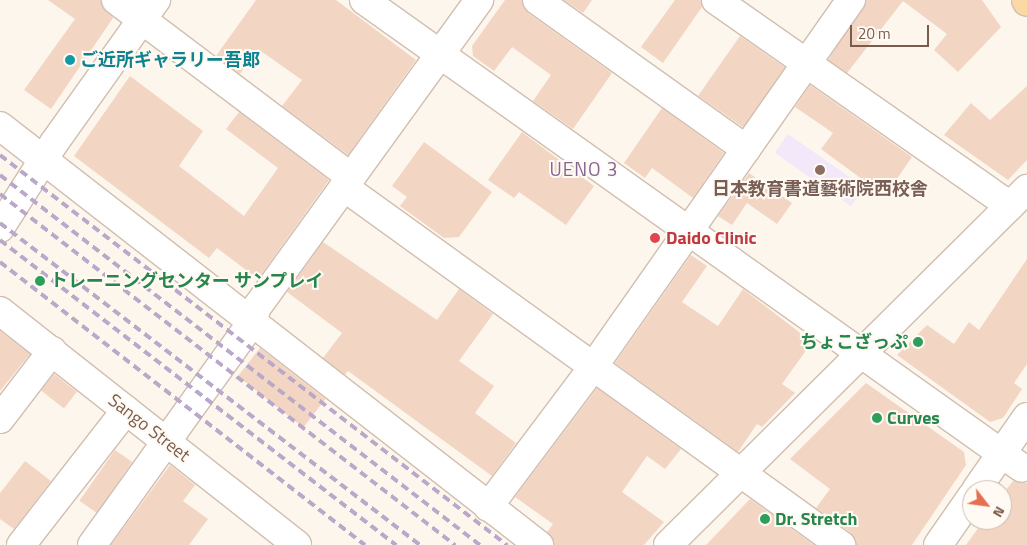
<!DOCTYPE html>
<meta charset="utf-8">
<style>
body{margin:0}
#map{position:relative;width:1027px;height:545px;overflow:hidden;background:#fdf6ec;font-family:"Titillium Web","Noto Sans JP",sans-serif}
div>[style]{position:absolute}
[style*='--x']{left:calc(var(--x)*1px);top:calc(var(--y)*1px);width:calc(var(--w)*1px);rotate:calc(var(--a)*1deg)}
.education>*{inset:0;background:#f3e8fa;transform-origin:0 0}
.building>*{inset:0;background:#f3d5c3;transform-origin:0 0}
.roads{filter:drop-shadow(1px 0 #d1beb0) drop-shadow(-1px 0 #d1beb0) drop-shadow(0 1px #d1beb0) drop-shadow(0 -1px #d1beb0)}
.minor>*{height:28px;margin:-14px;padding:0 14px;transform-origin:14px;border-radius:14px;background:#fff}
.major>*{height:28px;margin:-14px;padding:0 14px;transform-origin:14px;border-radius:14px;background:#fbd9a5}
.rail>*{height:4px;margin-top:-2px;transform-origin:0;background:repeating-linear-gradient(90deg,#b9a8c9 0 8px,transparent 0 13px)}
.dots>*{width:14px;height:14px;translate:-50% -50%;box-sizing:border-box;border:2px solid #fffaf3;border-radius:50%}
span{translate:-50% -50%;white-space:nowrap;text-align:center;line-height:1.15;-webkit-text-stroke:4px #fffaf3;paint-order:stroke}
.culture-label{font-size:18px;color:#0d838f;font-weight:700}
.left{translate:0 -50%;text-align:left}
.education-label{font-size:18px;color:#785e54;font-weight:700}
.health-label{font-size:18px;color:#be3a42;font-weight:700}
.leisure-label{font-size:18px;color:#27864d;font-weight:700}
.right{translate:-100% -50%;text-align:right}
.street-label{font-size:18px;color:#7a5c4d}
.neighbourhood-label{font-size:19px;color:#846695;letter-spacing:1px}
.north{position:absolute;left:962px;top:480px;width:50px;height:50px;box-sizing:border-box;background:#fffaf3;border:1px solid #cabbb1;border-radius:50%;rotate:120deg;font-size:14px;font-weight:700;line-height:20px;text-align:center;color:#7a5c4d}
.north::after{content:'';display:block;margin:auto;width:18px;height:22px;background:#e76f51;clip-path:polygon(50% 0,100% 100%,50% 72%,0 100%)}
.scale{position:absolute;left:850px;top:25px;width:79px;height:22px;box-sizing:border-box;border:2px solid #7a5c4d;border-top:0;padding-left:6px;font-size:15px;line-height:18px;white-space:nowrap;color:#7a5c4d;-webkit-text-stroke:4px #fffaf3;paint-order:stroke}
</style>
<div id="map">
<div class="education">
<i style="left:788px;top:134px;width:93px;height:23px;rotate:35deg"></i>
</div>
<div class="building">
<i style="clip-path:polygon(48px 0,101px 0,113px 18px,51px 109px,24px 90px,75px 19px)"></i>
<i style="clip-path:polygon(256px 0,336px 0,416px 60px,348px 155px,282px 106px,302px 80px,258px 49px,240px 74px,216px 56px)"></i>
<i style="clip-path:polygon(505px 0,522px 0,528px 13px,612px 73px,573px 129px,533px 101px,551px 75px,512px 47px,494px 71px,473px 56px,472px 46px)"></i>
<i style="clip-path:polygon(564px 0,592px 0,583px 13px)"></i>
<i style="clip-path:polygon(675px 0,701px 0,702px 7px,663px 63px,641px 47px)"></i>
<i style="clip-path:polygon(866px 0,982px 0,1001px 27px,958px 72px,934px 50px,947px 34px,903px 1px,847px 73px,828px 60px)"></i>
<i style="left:740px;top:36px;width:55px;height:73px;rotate:35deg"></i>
<i style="clip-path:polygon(130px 76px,203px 131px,179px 166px,244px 216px,278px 168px,226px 129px,239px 112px,329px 180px,258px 279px,217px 248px,209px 258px,74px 156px)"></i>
<i style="clip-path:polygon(810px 85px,912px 157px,885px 196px,821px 149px,833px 133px,795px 107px)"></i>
<i style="clip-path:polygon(1027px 86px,1027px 160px,1008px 180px,944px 135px,971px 103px,990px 120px)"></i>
<i style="clip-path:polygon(662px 108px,724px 153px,693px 198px,652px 168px,645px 178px,624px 163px)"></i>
<i style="clip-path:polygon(522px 132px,594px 186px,566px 225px,519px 192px,514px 198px,488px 180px)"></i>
<i style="clip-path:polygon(424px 142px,492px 192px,459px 237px,444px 238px,400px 206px,407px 197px,392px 186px)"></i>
<i style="clip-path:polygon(749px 173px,792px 203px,777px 224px,747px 203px,732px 225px,718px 216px)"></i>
<i style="clip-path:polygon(323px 242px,437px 320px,459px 289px,493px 314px,459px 361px,494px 386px,475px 413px,516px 443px,492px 476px,348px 371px,345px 375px,323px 358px,342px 333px,287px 292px)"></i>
<i style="clip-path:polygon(691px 255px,707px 266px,682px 302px,718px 326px,743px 289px,812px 342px,782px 384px,795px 393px,762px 427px,757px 424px,738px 452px,615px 363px)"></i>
<i style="clip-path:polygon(1027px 259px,1027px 364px,1014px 383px,1022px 389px,1003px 418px,990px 422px,897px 355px,927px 325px,954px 344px,969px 322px,979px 330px)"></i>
<i style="clip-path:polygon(0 331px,30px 354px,0 391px)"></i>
<i style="left:260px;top:348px;width:83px;height:36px;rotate:38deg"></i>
<i style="left:54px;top:374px;width:29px;height:21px;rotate:38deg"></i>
<i style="clip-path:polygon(866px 383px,964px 452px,966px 465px,912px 545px,856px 545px,850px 532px,816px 508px,830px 489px,790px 459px)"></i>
<i style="clip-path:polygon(597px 388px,681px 449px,665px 469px,647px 456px,622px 492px,664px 522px,644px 545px,554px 545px,547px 532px,553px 524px,515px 497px)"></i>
<i style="left:115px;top:450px;width:21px;height:62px;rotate:35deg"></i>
<i style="clip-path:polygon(25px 461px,51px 481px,14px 529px,0 519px,0 493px)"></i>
<i style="clip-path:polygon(170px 465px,195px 485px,183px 501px,208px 519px,189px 545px,111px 545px)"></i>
<i style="clip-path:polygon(1013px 481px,1027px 483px,1027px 545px,966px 545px,984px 520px,1002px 520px,1002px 495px)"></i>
<i style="clip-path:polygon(750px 499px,814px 545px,706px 545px)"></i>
</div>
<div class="roads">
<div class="minor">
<i style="--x:116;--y:0;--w:294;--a:37"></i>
<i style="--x:364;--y:0;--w:807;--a:35.42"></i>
<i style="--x:537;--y:0;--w:257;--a:35.5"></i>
<i style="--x:716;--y:0;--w:359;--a:35"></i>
<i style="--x:0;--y:126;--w:683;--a:37.86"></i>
<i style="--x:344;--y:187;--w:613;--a:35.77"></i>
<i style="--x:0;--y:228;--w:101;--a:-57.6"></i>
<i style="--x:54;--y:143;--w:176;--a:-54.5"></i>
<i style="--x:0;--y:311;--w:378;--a:38.2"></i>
<i style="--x:0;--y:419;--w:86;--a:-52.6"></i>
<i style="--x:976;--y:490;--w:89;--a:-55.1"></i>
<i style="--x:488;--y:507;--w:175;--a:-53.1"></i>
<i style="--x:593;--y:367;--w:449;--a:-54.9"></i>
<i style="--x:21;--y:545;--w:171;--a:-52.1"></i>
<i style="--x:92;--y:545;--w:272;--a:-54.3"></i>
<i style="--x:251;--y:324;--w:18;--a:-71"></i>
<i style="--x:257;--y:307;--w:379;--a:-54.1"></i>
<i style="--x:668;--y:545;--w:506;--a:-44.76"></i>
<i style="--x:938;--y:545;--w:60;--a:-55.2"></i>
</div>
<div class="major">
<i style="--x:1026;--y:0;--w:2;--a:63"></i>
</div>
</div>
<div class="rail">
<i style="--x:0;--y:155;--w:640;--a:37.57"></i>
<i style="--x:0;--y:175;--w:606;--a:37.63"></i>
<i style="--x:0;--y:194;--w:575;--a:37.65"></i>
<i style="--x:0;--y:223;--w:529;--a:37.48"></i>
<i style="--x:0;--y:240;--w:500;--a:37.6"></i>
<i style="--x:0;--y:262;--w:462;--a:37.8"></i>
</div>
<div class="dots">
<i style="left:70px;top:60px;background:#0f9aa8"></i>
<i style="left:820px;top:170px;background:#8d6e63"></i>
<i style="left:655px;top:238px;background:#e0444e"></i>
<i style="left:40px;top:281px;background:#2e9e5b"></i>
<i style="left:918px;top:342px;background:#2e9e5b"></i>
<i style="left:877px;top:418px;background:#2e9e5b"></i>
<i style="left:765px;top:519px;background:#2e9e5b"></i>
</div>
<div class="culture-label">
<span class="left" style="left:80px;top:60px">ご近所ギャラリー吾郎</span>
</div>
<div class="education-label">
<span style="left:820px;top:189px">日本教育書道藝術院西校舎</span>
</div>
<div class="health-label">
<span class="left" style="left:666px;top:238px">Daido Clinic</span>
</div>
<div class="leisure-label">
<span class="left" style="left:50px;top:281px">トレーニングセンター サンプレイ</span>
<span class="right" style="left:908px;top:342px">ちょこざっぷ</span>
<span class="left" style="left:887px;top:418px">Curves</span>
<span class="left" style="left:775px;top:519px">Dr. Stretch</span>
</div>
<div class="street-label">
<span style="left:149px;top:428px;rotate:38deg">Sango Street</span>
</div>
<div class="neighbourhood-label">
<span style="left:584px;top:169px">UENO 3</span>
</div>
<div class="north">N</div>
<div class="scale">20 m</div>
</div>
